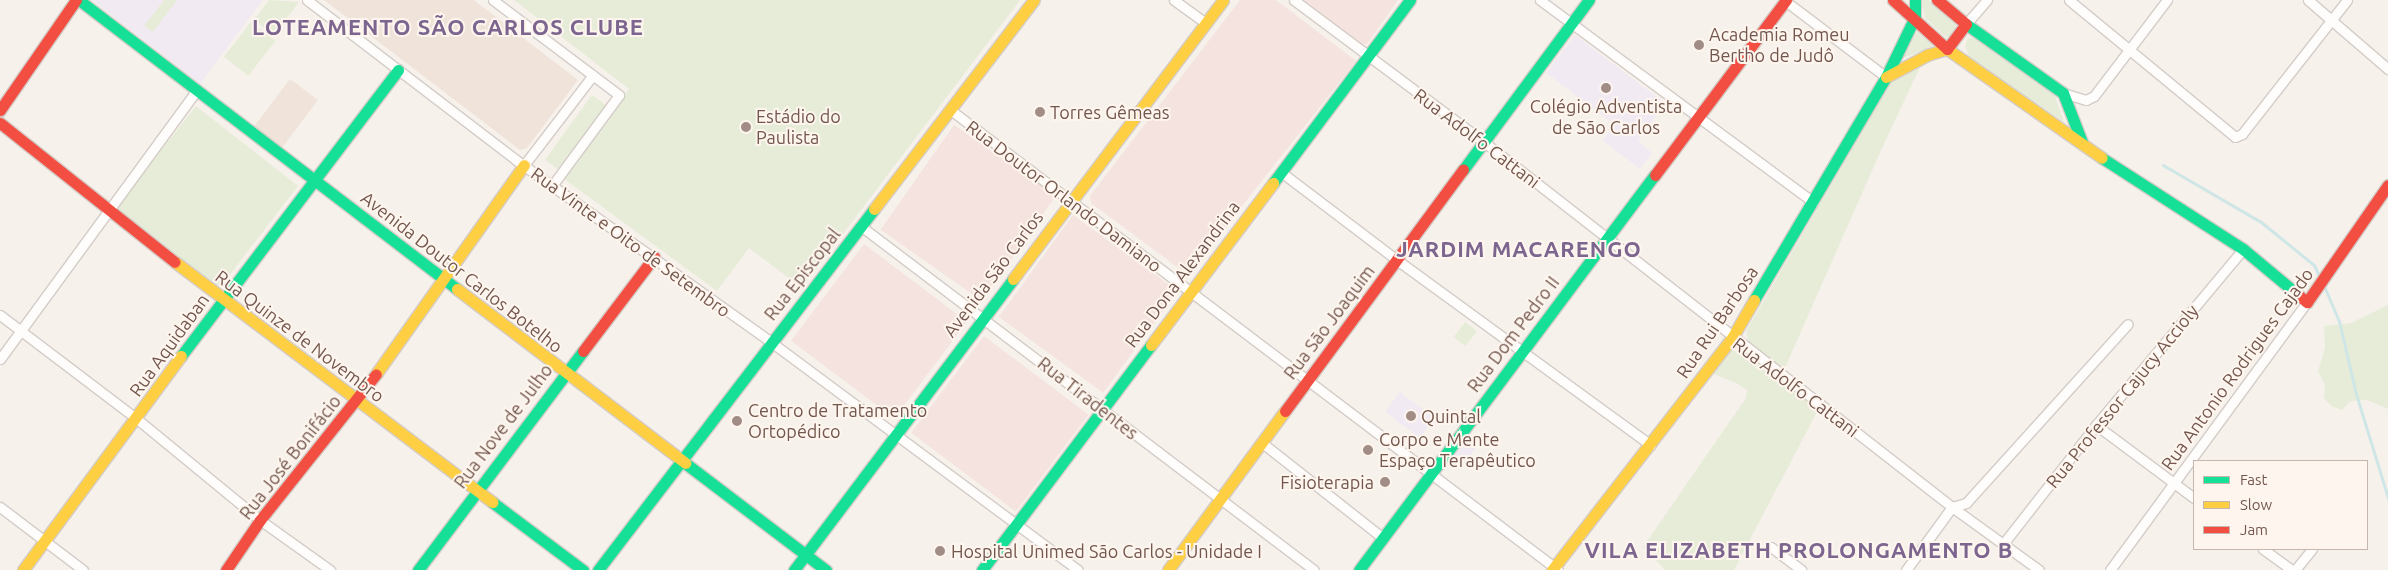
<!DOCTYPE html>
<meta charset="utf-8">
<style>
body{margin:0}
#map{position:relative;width:2388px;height:570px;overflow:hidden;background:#f7f1ec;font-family:Ubuntu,sans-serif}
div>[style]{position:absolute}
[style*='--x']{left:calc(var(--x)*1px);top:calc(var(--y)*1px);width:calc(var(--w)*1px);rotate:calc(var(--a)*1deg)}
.residential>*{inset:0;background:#efe3da;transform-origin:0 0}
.commercial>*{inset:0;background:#f4e3de;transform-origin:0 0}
.education>*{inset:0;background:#f2eaf2;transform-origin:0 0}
.green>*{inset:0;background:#e6ecd8;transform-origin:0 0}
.stream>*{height:3px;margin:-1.5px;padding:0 1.5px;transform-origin:1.5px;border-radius:1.5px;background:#cfe6e6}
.roads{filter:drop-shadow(1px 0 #d4ccc7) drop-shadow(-1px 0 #d4ccc7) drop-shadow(0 1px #d4ccc7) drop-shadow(0 -1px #d4ccc7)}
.street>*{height:9px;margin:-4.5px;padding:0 4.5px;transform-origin:4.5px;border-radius:4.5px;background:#fefdfc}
.fast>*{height:11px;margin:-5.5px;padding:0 5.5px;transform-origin:5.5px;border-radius:5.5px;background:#16e098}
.slow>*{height:11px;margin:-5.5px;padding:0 5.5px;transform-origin:5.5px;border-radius:5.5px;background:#ffcf43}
.jam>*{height:11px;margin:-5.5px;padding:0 5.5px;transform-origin:5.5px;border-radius:5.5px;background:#f24e42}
.dots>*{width:14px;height:14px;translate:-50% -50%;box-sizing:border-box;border:2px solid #fef6ee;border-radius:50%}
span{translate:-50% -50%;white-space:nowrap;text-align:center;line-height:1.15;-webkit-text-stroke:4px #fef6ee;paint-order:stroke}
.poi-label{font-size:18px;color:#73574e}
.left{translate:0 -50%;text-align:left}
.right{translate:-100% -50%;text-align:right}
.street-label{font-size:18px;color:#73574e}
.district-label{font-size:22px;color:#7c668f;font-weight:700;letter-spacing:1px}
.legend{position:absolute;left:2193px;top:460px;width:175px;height:90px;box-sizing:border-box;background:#fef6ee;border:1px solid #c6b6ae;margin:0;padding:6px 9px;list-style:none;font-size:15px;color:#73574e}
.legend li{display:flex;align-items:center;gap:10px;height:25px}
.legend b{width:25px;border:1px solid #c6b6ae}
</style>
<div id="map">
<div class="residential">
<i style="clip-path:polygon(324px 0,474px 0,578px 80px,527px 148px,520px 150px)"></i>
<i style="left:290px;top:79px;width:35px;height:61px;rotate:37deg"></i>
</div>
<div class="commercial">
<i style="clip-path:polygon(1240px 0,1276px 0,1356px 61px,1188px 275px,1091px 203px,1090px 196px)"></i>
<i style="clip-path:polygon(1304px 0,1398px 0,1367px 44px,1361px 44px)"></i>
<i style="left:954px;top:125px;width:124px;height:128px;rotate:35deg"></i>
<i style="left:1073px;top:215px;width:129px;height:126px;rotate:36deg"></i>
<i style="left:864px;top:244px;width:129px;height:121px;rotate:37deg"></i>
<i style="left:984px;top:336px;width:131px;height:121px;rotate:37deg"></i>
</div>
<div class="education">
<i style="clip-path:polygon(92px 0,263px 0,200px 84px)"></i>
<i style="clip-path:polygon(1575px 35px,1665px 103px,1638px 141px,1652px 153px,1640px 169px,1603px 141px,1614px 124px,1546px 73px)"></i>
<i style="clip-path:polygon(1400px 392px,1437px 420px,1434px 424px,1431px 422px,1420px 438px,1385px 412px)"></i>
<i style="left:1461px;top:438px;width:18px;height:27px;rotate:38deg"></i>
</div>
<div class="green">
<i style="clip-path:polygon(164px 0,177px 0,153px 32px,144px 26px)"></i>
<i style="clip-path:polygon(269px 0,299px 2px,274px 35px,254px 20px)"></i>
<i style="clip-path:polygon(514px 0,1020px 0,802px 288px,749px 248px,717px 291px,563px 178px,629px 89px)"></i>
<i style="clip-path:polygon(1921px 0,1929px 0,1954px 21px,1957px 28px,1950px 37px,1944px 36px,1925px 18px)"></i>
<i style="left:251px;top:22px;width:31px;height:44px;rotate:38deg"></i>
<i style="clip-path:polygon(1917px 32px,1932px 44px,1932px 48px,1902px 58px)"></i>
<i style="clip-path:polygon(1973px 38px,2053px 91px,2064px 122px,1970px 60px,1965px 45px,1968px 38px)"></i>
<i style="clip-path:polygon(1922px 63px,1882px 148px,1784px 370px,1749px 345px,1746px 331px,1893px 79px)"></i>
<i style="left:592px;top:95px;width:17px;height:80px;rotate:36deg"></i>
<i style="clip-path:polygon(196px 106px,298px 186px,221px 286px,213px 287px,118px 211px,118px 205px)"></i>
<i style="clip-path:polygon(2388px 305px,2388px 409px,2367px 400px,2350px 401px,2342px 410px,2331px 406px,2324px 398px,2325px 385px,2318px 371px,2325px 348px,2324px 326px,2351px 323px)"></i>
<i style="left:1465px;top:322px;width:15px;height:19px;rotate:37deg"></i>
<i style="clip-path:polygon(1731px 350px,1747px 354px,1819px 408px,1734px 570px,1665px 570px,1643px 547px,1746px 398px,1747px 390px,1738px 384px,1711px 373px)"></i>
</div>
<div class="stream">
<i style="--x:2163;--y:165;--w:113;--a:30.2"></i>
<i style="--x:2261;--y:222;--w:68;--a:39.1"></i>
<i style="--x:2314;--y:265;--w:14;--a:65"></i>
<i style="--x:2324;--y:286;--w:38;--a:67"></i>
<i style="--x:2339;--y:321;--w:75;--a:76.9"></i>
<i style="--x:2356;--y:394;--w:109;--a:72.9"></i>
</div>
<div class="roads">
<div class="street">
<i style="--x:307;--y:0;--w:263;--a:37.4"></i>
<i style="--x:516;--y:160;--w:313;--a:35.5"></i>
<i style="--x:771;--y:342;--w:382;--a:36.6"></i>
<i style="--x:493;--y:0;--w:158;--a:37"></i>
<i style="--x:619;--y:95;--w:113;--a:126.4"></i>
<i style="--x:1174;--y:0;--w:39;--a:36"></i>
<i style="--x:1294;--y:0;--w:237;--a:36.8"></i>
<i style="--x:1484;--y:142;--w:594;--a:37.95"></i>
<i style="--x:1952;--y:507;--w:107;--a:35.9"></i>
<i style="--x:1540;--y:0;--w:340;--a:36.5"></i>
<i style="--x:1784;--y:0;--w:128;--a:37"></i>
<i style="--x:2069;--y:0;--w:215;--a:39.5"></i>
<i style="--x:2235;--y:137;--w:8;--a:-23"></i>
<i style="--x:2242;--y:134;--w:170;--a:-51.9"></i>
<i style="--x:2308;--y:0;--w:106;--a:40.8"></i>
<i style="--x:1966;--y:24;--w:32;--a:-49"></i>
<i style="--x:2063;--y:93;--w:24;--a:17"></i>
<i style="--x:2086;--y:100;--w:9;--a:-27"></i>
<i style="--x:2094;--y:96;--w:121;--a:-52.8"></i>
<i style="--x:952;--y:111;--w:760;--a:37.14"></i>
<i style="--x:524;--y:165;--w:113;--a:-52.5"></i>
<i style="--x:1281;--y:172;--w:146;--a:37.2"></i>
<i style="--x:1397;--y:260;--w:314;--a:36.1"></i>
<i style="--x:862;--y:227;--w:567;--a:37.19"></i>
<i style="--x:0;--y:315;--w:172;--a:37.2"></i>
<i style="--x:137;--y:419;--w:159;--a:39.4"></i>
<i style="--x:260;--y:520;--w:86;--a:35.5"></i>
<i style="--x:0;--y:359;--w:333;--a:-53.8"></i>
<i style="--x:2096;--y:425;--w:122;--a:36.7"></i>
<i style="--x:1261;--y:442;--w:155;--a:38.2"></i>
<i style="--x:0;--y:507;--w:104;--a:37.2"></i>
<i style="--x:2003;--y:544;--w:151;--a:-52"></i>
<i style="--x:2096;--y:425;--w:229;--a:-50.1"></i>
<i style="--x:1771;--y:547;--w:38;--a:37"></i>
<i style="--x:2263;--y:549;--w:36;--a:36"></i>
<i style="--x:1906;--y:570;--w:78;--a:-53.9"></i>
<i style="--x:1952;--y:507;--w:15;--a:-16"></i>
<i style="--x:1966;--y:503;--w:241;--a:-47.9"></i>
<i style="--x:2110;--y:570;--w:333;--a:-53.7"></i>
<i style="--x:2295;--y:570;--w:27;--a:-51"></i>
</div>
<div class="fast">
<i style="--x:79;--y:0;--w:476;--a:37.4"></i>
<i style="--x:1915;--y:0;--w:17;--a:90"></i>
<i style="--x:1966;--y:24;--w:119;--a:35.4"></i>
<i style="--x:2063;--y:93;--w:53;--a:68.8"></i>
<i style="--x:2102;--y:158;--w:168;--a:32.8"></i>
<i style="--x:2243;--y:249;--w:70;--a:39.8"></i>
<i style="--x:1463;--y:170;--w:212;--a:-53.5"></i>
<i style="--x:1273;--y:183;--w:229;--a:-53.2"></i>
<i style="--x:1754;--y:300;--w:259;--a:-59.4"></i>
<i style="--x:1886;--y:77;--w:67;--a:-64.2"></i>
<i style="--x:181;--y:356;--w:359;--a:-52.8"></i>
<i style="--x:685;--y:463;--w:177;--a:37.2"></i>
<i style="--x:492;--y:502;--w:114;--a:36.8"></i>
<i style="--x:418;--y:570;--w:274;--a:-53"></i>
<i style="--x:598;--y:570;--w:454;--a:-52.6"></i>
<i style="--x:794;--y:570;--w:364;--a:-53"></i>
<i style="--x:982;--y:570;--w:281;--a:-53.1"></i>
<i style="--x:1359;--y:570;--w:494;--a:-53.2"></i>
</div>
<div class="slow">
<i style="--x:1886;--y:77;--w:47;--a:-28.2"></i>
<i style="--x:1927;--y:55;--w:21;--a:-17"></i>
<i style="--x:1947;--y:49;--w:189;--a:35.1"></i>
<i style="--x:874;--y:209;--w:263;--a:-52.6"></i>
<i style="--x:175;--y:262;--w:398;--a:37.1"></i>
<i style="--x:1013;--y:279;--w:349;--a:-53"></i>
<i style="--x:457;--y:289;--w:287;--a:37.3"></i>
<i style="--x:1151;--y:345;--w:203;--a:-53"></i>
<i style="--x:376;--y:374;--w:256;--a:-54.7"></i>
<i style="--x:23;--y:570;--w:266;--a:-53.6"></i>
<i style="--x:1168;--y:570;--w:197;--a:-53.7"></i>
<i style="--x:1552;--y:570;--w:294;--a:-52.2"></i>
<i style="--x:1732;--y:338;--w:44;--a:-59.9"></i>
</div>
<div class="jam">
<i style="--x:1893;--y:0;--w:73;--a:42.2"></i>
<i style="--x:1947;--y:49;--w:31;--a:-53"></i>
<i style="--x:1966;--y:24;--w:38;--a:-140"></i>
<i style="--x:0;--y:110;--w:134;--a:-55.4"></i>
<i style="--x:0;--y:123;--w:223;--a:38.5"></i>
<i style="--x:1655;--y:175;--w:219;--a:-53.2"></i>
<i style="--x:2297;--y:294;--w:13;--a:39"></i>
<i style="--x:2307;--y:302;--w:142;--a:-55.3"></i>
<i style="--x:583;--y:351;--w:118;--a:-52.9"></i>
<i style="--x:1285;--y:411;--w:300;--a:-53.6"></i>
<i style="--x:226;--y:570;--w:60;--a:-55.8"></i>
<i style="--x:260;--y:520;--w:186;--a:-51.5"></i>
</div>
</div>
<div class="dots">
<i style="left:1699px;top:45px;background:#a18d85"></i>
<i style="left:1606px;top:88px;background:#a18d85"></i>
<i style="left:1040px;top:112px;background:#a18d85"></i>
<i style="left:746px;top:127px;background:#a18d85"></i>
<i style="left:1411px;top:416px;background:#a18d85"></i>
<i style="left:737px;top:421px;background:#a18d85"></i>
<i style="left:1368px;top:450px;background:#a18d85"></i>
<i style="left:1385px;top:482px;background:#a18d85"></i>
<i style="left:940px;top:551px;background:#a18d85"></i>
</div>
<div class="poi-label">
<span class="left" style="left:1709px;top:45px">Academia Romeu<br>Bertho de Judô</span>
<span style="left:1606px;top:117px">Colégio Adventista<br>de São Carlos</span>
<span class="left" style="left:1050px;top:112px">Torres Gêmeas</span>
<span class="left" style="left:756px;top:127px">Estádio do<br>Paulista</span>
<span class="left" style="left:748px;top:421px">Centro de Tratamento<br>Ortopédico</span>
<span class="left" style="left:1421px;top:416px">Quintal</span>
<span class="left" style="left:1379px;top:450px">Corpo e Mente<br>Espaço Terapêutico</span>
<span class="right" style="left:1374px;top:482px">Fisioterapia</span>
<span class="left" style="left:951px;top:551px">Hospital Unimed São Carlos - Unidade I</span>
</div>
<div class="street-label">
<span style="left:1477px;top:138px;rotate:37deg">Rua Adolfo Cattani</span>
<span style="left:1064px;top:196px;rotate:37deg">Rua Doutor Orlando Damiano</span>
<span style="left:631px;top:242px;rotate:36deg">Rua Vinte e Oito de Setembro</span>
<span style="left:462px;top:272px;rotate:38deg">Avenida Doutor Carlos Botelho</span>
<span style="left:802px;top:274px;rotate:-52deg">Rua Episcopal</span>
<span style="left:993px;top:274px;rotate:-53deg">Avenida São Carlos</span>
<span style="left:1182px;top:274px;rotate:-53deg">Rua Dona Alexandrina</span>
<span style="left:1329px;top:322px;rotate:-53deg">Rua São Joaquim</span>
<span style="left:1717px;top:322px;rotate:-56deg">Rua Rui Barbosa</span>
<span style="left:1513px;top:334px;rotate:-53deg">Rua Dom Pedro II</span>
<span style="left:300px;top:336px;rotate:37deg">Rua Quinze de Novembro</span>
<span style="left:169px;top:345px;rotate:-54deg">Rua Aquidaban</span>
<span style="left:2237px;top:369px;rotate:-54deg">Rua Antonio Rodrigues Cajado</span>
<span style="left:1796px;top:387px;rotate:37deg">Rua Adolfo Cattani</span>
<span style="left:2122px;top:396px;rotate:-51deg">Rua Professor Cajucy Accioly</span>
<span style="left:1088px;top:398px;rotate:38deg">Rua Tiradentes</span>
<span style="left:503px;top:426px;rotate:-53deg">Rua Nove de Julho</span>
<span style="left:290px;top:457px;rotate:-52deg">Rua José Bonifácio</span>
</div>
<div class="district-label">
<span style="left:448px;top:27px">LOTEAMENTO SÃO CARLOS CLUBE</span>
<span style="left:1519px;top:249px">JARDIM MACARENGO</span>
<span style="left:1799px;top:550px">VILA ELIZABETH PROLONGAMENTO B</span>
</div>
<ul class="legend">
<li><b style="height:6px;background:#16e098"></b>Fast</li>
<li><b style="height:6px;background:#ffcf43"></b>Slow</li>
<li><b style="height:6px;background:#f24e42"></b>Jam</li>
</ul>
</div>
